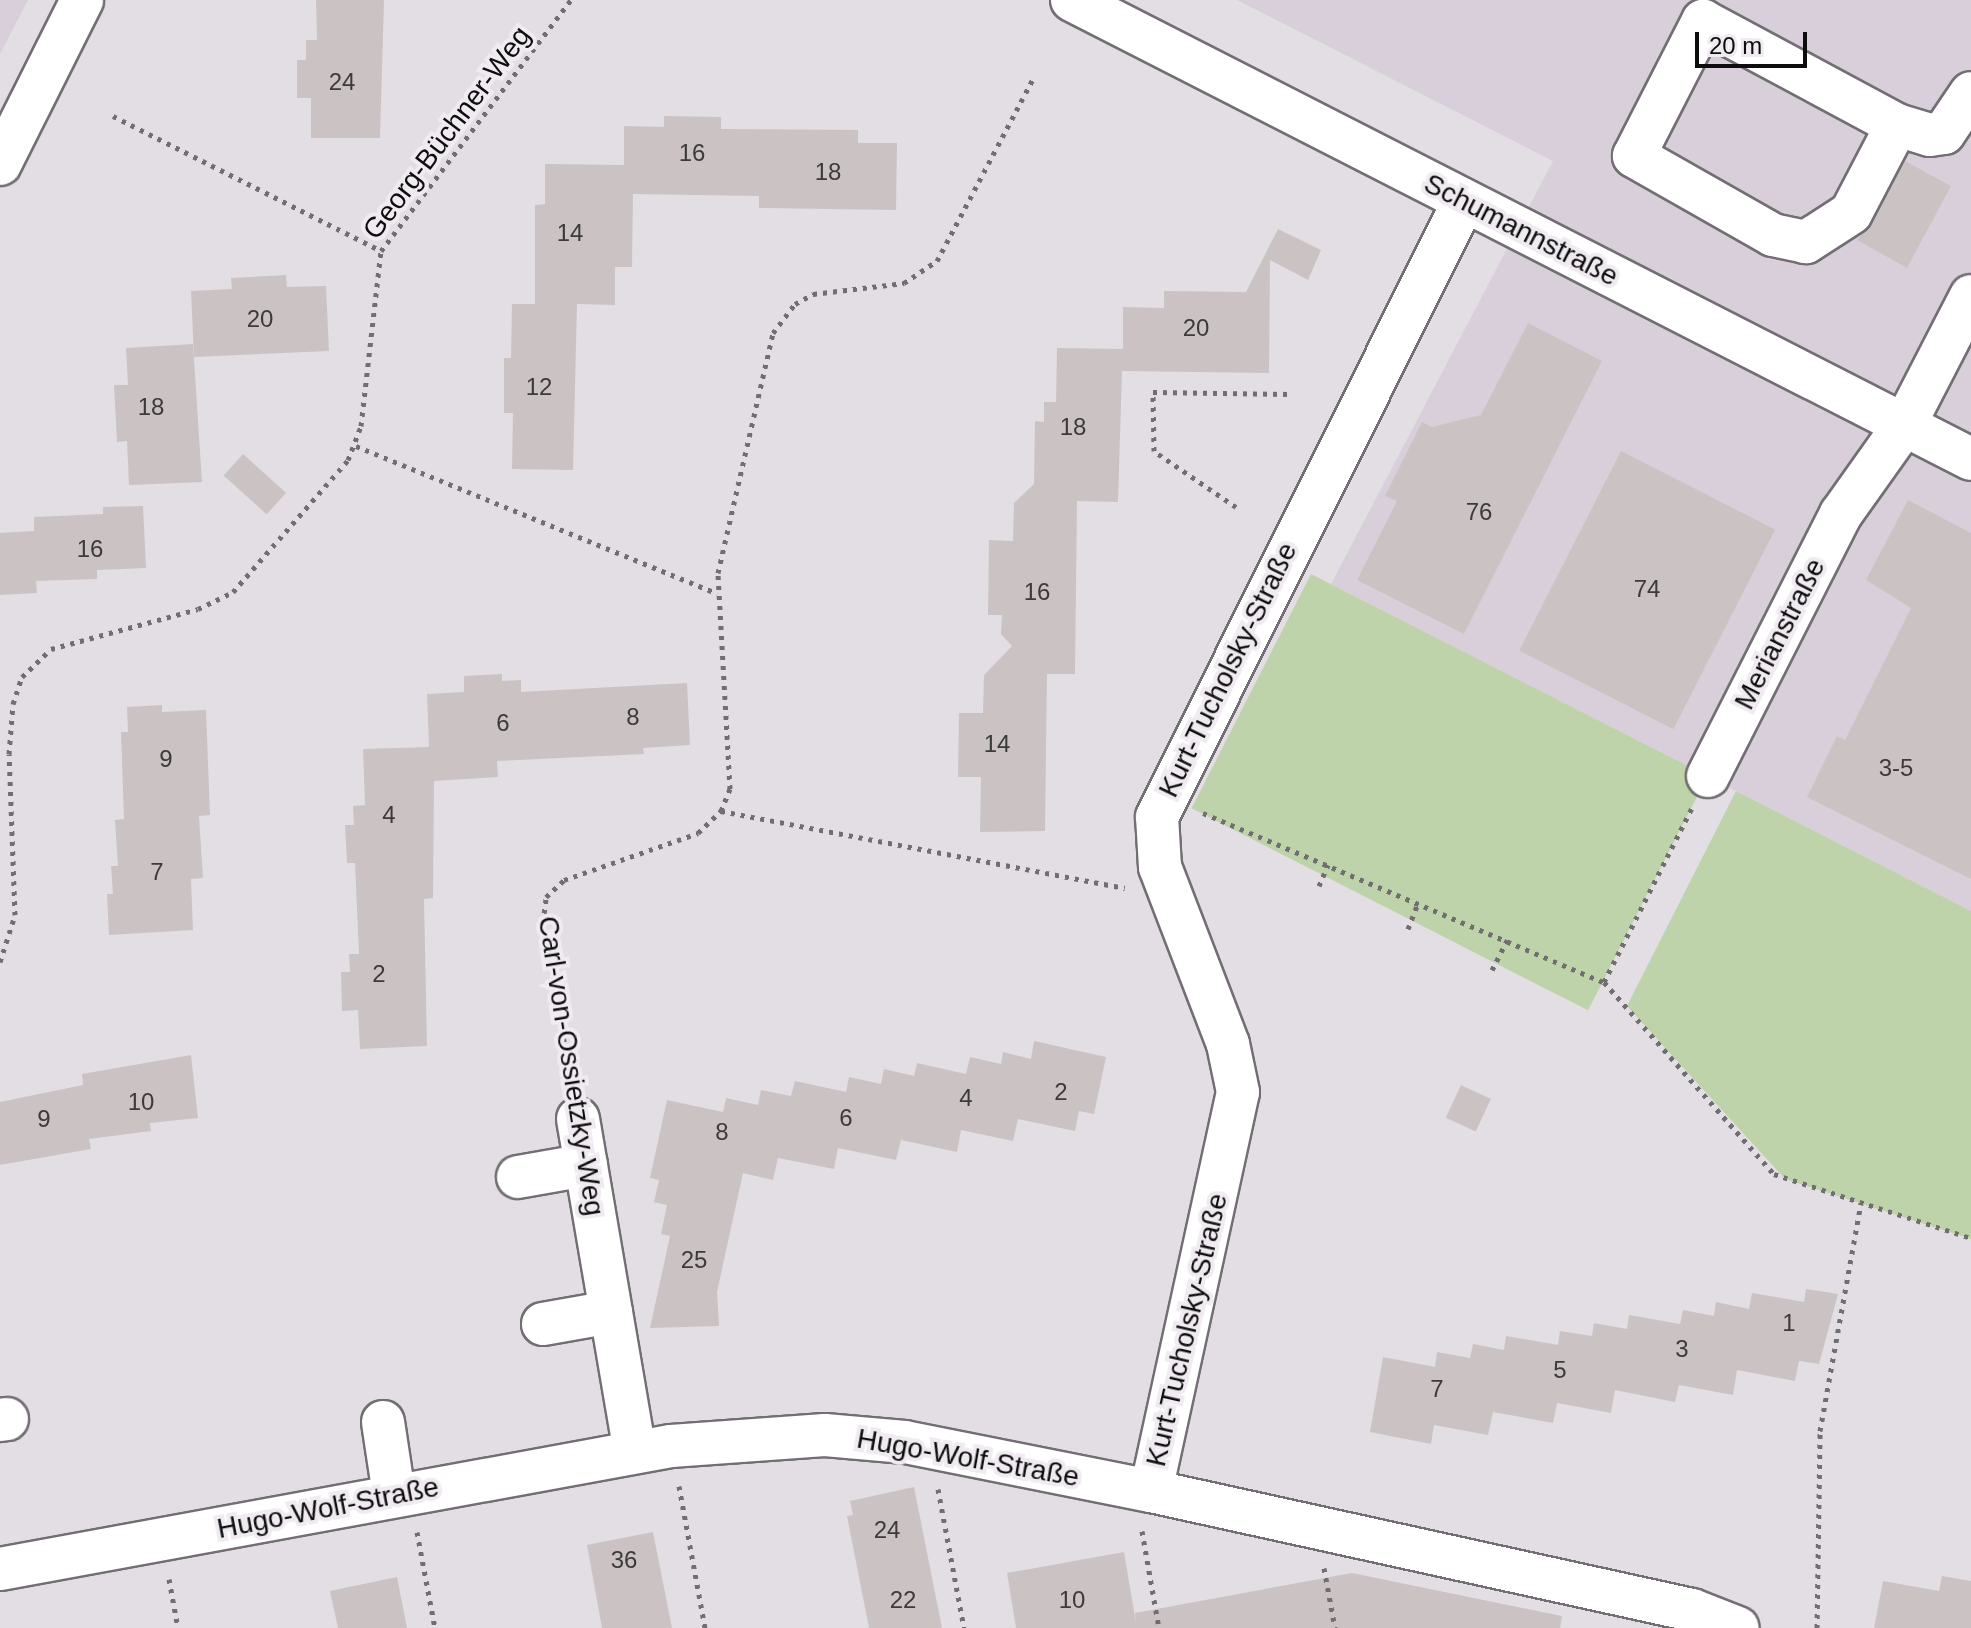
<!DOCTYPE html>
<meta charset="utf-8">
<style>
body{margin:0}
#map{position:relative;width:1971px;height:1628px;overflow:hidden;background:#e3dee4;font-family:Arial,sans-serif}
div>[style]{position:absolute}
[style*='--x']{left:calc(var(--x)*1px);top:calc(var(--y)*1px);width:calc(var(--w)*1px);rotate:calc(var(--a)*1deg)}
.built>*{inset:0;background:#d9cfdb}
.green>*{inset:0;background:#bed3a9;transform-origin:0 0}
.building>*{inset:0;background:#cbc3c3;transform-origin:0 0}
.path>*{height:5px;margin-top:-2.5px;transform-origin:0;background:repeating-linear-gradient(90deg,#716e71 0 4px,transparent 0 10px)}
.roads{filter:drop-shadow(2px 0 #726e73) drop-shadow(-2px 0 #726e73) drop-shadow(0 2px #726e73) drop-shadow(0 -2px #726e73)}
.minor>*{height:42px;margin:-21px;padding:0 21px;transform-origin:21px;border-radius:21px;background:#fff}
span{translate:-50% -50%;white-space:nowrap;text-align:center;line-height:1.15;-webkit-text-stroke:8px #f0ebf1;paint-order:stroke}
.number-label{font-size:24px;color:#3d3a3b}
.number-label span{-webkit-text-stroke-width:0}
.street-label{font-size:28px;color:#0e0d0e}
.scale{position:absolute;left:1695px;top:32px;width:112px;height:36px;box-sizing:border-box;border:4px solid #0e0d0e;border-top:0;padding-left:10px;font-size:24px;line-height:28px;white-space:nowrap;color:#0e0d0e;-webkit-text-stroke:6px #f0ebf1;paint-order:stroke}
</style>
<div id="map">
<div class="built">
<i style="clip-path:polygon(0 0,28px 0,0 54px)"></i>
<i style="clip-path:polygon(1237px 0,1971px 0,1971px 911px,1331px 584px,1553px 161px)"></i>
</div>
<div class="green">
<i style="left:1311px;top:574px;width:445px;height:263px;rotate:27deg"></i>
<i style="clip-path:polygon(1736px 791px,1971px 911px,1971px 1239px,1785px 1179px,1627px 1006px)"></i>
</div>
<div class="building">
<i style="clip-path:polygon(316px 0,384px 0,380px 138px,311px 138px,311px 98px,297px 98px,297px 60px,306px 60px,306px 40px,317px 40px)"></i>
<i style="clip-path:polygon(664px 116px,721px 117px,721px 129px,858px 130px,858px 143px,897px 143px,896px 210px,759px 208px,759px 196px,633px 194px,632px 267px,615px 267px,615px 305px,577px 304px,573px 470px,512px 469px,513px 413px,504px 413px,504px 358px,511px 358px,512px 304px,535px 304px,535px 205px,545px 204px,545px 164px,624px 165px,624px 126px,664px 127px)"></i>
<i style="clip-path:polygon(1905px 161px,1951px 186px,1907px 268px,1857px 240px,1872px 224px)"></i>
<i style="clip-path:polygon(1278px 229px,1321px 250px,1308px 280px,1270px 260px,1269px 373px,1122px 371px,1118px 502px,1077px 501px,1075px 674px,1047px 674px,1045px 831px,980px 832px,981px 777px,958px 777px,959px 713px,983px 713px,984px 675px,1012px 646px,1001px 634px,1002px 615px,988px 615px,989px 540px,1013px 541px,1014px 503px,1034px 484px,1035px 421px,1044px 422px,1044px 402px,1056px 402px,1057px 348px,1123px 349px,1123px 307px,1164px 308px,1164px 291px,1246px 292px)"></i>
<i style="clip-path:polygon(286px 275px,287px 287px,326px 286px,329px 351px,194px 357px,191px 291px,232px 289px,231px 278px)"></i>
<i style="clip-path:polygon(1528px 323px,1602px 361px,1464px 634px,1357px 580px,1397px 501px,1385px 496px,1422px 422px,1432px 427px,1481px 415px)"></i>
<i style="clip-path:polygon(193px 344px,202px 482px,129px 485px,127px 441px,117px 442px,114px 385px,128px 385px,126px 348px)"></i>
<i style="left:1621px;top:451px;width:173px;height:224px;rotate:27deg"></i>
<i style="left:243px;top:454px;width:58px;height:29px;rotate:42deg"></i>
<i style="clip-path:polygon(1908px 500px,1971px 533px,1971px 879px,1807px 797px,1837px 736px,1845px 740px,1911px 608px,1866px 580px)"></i>
<i style="clip-path:polygon(143px 506px,146px 568px,97px 570px,97px 579px,36px 581px,37px 593px,0 595px,0 533px,34px 531px,34px 517px,103px 514px,103px 507px)"></i>
<i style="clip-path:polygon(502px 674px,502px 681px,521px 680px,521px 692px,687px 683px,690px 745px,643px 748px,644px 754px,497px 761px,498px 777px,434px 781px,433px 898px,424px 899px,427px 1046px,360px 1049px,358px 1010px,342px 1011px,341px 972px,350px 972px,349px 954px,359px 954px,355px 863px,347px 863px,345px 825px,354px 825px,353px 806px,365px 805px,363px 749px,429px 747px,427px 694px,464px 692px,464px 676px)"></i>
<i style="clip-path:polygon(162px 705px,162px 712px,206px 710px,210px 815px,199px 816px,203px 878px,191px 879px,193px 930px,109px 935px,107px 894px,113px 894px,111px 866px,118px 866px,115px 820px,124px 819px,121px 732px,128px 732px,127px 707px)"></i>
<i style="clip-path:polygon(1034px 1041px,1106px 1057px,1094px 1114px,1079px 1111px,1075px 1131px,1018px 1119px,1013px 1141px,961px 1130px,957px 1152px,901px 1140px,896px 1160px,838px 1148px,834px 1169px,778px 1158px,773px 1180px,743px 1173px,717px 1292px,719px 1326px,650px 1328px,670px 1236px,661px 1234px,667px 1205px,654px 1202px,659px 1180px,650px 1178px,667px 1100px,723px 1112px,726px 1098px,758px 1105px,761px 1090px,791px 1096px,795px 1081px,846px 1092px,849px 1077px,881px 1084px,884px 1069px,914px 1076px,917px 1063px,966px 1074px,970px 1057px,1001px 1064px,1003px 1052px,1031px 1059px)"></i>
<i style="clip-path:polygon(191px 1055px,198px 1118px,150px 1123px,151px 1131px,89px 1139px,91px 1149px,0 1165px,0 1102px,83px 1085px,82px 1074px)"></i>
<i style="left:1461px;top:1085px;width:33px;height:36px;rotate:25deg"></i>
<i style="clip-path:polygon(1806px 1289px,1838px 1294px,1819px 1364px,1799px 1361px,1795px 1381px,1737px 1370px,1733px 1395px,1679px 1385px,1675px 1402px,1615px 1390px,1611px 1413px,1557px 1403px,1553px 1423px,1493px 1412px,1488px 1435px,1434px 1425px,1431px 1444px,1370px 1432px,1383px 1357px,1435px 1367px,1437px 1352px,1470px 1358px,1473px 1344px,1504px 1350px,1506px 1336px,1558px 1345px,1560px 1331px,1592px 1336px,1594px 1323px,1627px 1329px,1629px 1315px,1680px 1324px,1683px 1310px,1714px 1316px,1716px 1302px,1749px 1309px,1752px 1293px,1804px 1302px)"></i>
<i style="clip-path:polygon(914px 1487px,942px 1628px,869px 1628px,847px 1516px,853px 1515px,850px 1501px)"></i>
<i style="clip-path:polygon(653px 1532px,672px 1628px,602px 1628px,587px 1545px)"></i>
<i style="clip-path:polygon(1124px 1552px,1136px 1623px,1135px 1613px,1352px 1573px,1562px 1616px,1560px 1628px,1016px 1628px,1007px 1573px)"></i>
<i style="clip-path:polygon(1942px 1576px,1971px 1581px,1971px 1628px,1874px 1628px,1883px 1581px,1939px 1591px)"></i>
<i style="clip-path:polygon(397px 1577px,407px 1628px,338px 1628px,330px 1591px)"></i>
</div>
<div class="path">
<i style="--x:113;--y:116;--w:300;--a:26.7"></i>
<i style="--x:356;--y:446;--w:390;--a:22.2"></i>
<i style="--x:1236;--y:507;--w:99;--a:-145.7"></i>
<i style="--x:1154;--y:451;--w:59;--a:-91"></i>
<i style="--x:1153;--y:392;--w:139;--a:0.8"></i>
<i style="--x:721;--y:811;--w:411;--a:10.8"></i>
<i style="--x:1203;--y:813;--w:435;--a:22.9"></i>
<i style="--x:1604;--y:982;--w:256;--a:48.5"></i>
<i style="--x:1774;--y:1174;--w:207;--a:18"></i>
<i style="--x:1319;--y:886;--w:23;--a:-67"></i>
<i style="--x:1408;--y:929;--w:28;--a:-69"></i>
<i style="--x:0;--y:962;--w:49;--a:-72.3"></i>
<i style="--x:15;--y:915;--w:161;--a:-92.1"></i>
<i style="--x:9;--y:754;--w:50;--a:-85.4"></i>
<i style="--x:13;--y:704;--w:28;--a:-72"></i>
<i style="--x:22;--y:677;--w:40;--a:-44"></i>
<i style="--x:51;--y:649;--w:152;--a:-15.2"></i>
<i style="--x:198;--y:609;--w:39;--a:-26"></i>
<i style="--x:233;--y:592;--w:175;--a:-48.9"></i>
<i style="--x:348;--y:460;--w:36;--a:-69"></i>
<i style="--x:361;--y:426;--w:176;--a:-83.5"></i>
<i style="--x:381;--y:251;--w:315;--a:-52.9"></i>
<i style="--x:1492;--y:970;--w:34;--a:-63"></i>
<i style="--x:1604;--y:982;--w:195;--a:-63.2"></i>
<i style="--x:571;--y:1081;--w:160;--a:-100"></i>
<i style="--x:543;--y:923;--w:26;--a:-83"></i>
<i style="--x:546;--y:897;--w:25;--a:-43"></i>
<i style="--x:564;--y:880;--w:142;--a:-19.3"></i>
<i style="--x:698;--y:833;--w:32;--a:-44"></i>
<i style="--x:721;--y:811;--w:24;--a:-68"></i>
<i style="--x:730;--y:789;--w:216;--a:-93.2"></i>
<i style="--x:718;--y:573;--w:246;--a:-77.1"></i>
<i style="--x:773;--y:333;--w:36;--a:-53"></i>
<i style="--x:795;--y:304;--w:21;--a:-29"></i>
<i style="--x:813;--y:294;--w:92;--a:-6.9"></i>
<i style="--x:904;--y:283;--w:40;--a:-34"></i>
<i style="--x:937;--y:261;--w:208;--a:-62.2"></i>
<i style="--x:679;--y:1486;--w:144;--a:79.6"></i>
<i style="--x:938;--y:1489;--w:141;--a:79.4"></i>
<i style="--x:1142;--y:1531;--w:98;--a:80.1"></i>
<i style="--x:417;--y:1532;--w:98;--a:79.4"></i>
<i style="--x:1324;--y:1568;--w:61;--a:79.6"></i>
<i style="--x:169;--y:1579;--w:50;--a:79.6"></i>
<i style="--x:1817;--y:1628;--w:197;--a:-89.1"></i>
<i style="--x:1820;--y:1431;--w:232;--a:-79.8"></i>
</div>
<div class="roads">
<div class="minor">
<i style="--x:1072;--y:0;--w:1009;--a:27.05"></i>
<i style="--x:1897;--y:125;--w:99;--a:117.6"></i>
<i style="--x:1851;--y:213;--w:54;--a:147.2"></i>
<i style="--x:1806;--y:242;--w:34;--a:-168"></i>
<i style="--x:1773;--y:235;--w:160;--a:-150.4"></i>
<i style="--x:1634;--y:156;--w:152;--a:-62.9"></i>
<i style="--x:1703;--y:21;--w:220;--a:28.2"></i>
<i style="--x:1897;--y:125;--w:34;--a:17"></i>
<i style="--x:1930;--y:135;--w:14;--a:-8"></i>
<i style="--x:1944;--y:133;--w:48;--a:-56"></i>
<i style="--x:0;--y:164;--w:183;--a:-63.4"></i>
<i style="--x:1708;--y:776;--w:294;--a:-63.1"></i>
<i style="--x:1841;--y:514;--w:110;--a:-54.6"></i>
<i style="--x:1905;--y:424;--w:144;--a:-62.7"></i>
<i style="--x:578;--y:1119;--w:338;--a:80.3"></i>
<i style="--x:518;--y:1177;--w:69;--a:-10"></i>
<i style="--x:543;--y:1324;--w:69;--a:-10"></i>
<i style="--x:0;--y:1420;--w:7;--a:-8"></i>
<i style="--x:383;--y:1422;--w:74;--a:81.4"></i>
<i style="--x:1151;--y:1491;--w:408;--a:-77.7"></i>
<i style="--x:1238;--y:1092;--w:49;--a:-101.8"></i>
<i style="--x:1228;--y:1044;--w:190;--a:-111"></i>
<i style="--x:1160;--y:867;--w:50;--a:-93.4"></i>
<i style="--x:1157;--y:817;--w:688;--a:-63.51"></i>
<i style="--x:0;--y:1569;--w:682;--a:-10.39"></i>
<i style="--x:671;--y:1446;--w:154;--a:-4.1"></i>
<i style="--x:825;--y:1435;--w:80;--a:5"></i>
<i style="--x:905;--y:1442;--w:251;--a:11.3"></i>
<i style="--x:1151;--y:1491;--w:554;--a:12.41"></i>
<i style="--x:1692;--y:1610;--w:49;--a:21.4"></i>
</div>
</div>
<div class="number-label">
<span style="left:342px;top:82px">24</span>
<span style="left:692px;top:153px">16</span>
<span style="left:828px;top:172px">18</span>
<span style="left:570px;top:233px">14</span>
<span style="left:260px;top:319px">20</span>
<span style="left:1196px;top:328px">20</span>
<span style="left:539px;top:387px">12</span>
<span style="left:151px;top:407px">18</span>
<span style="left:1073px;top:427px">18</span>
<span style="left:1479px;top:512px">76</span>
<span style="left:90px;top:549px">16</span>
<span style="left:1647px;top:589px">74</span>
<span style="left:1037px;top:592px">16</span>
<span style="left:633px;top:717px">8</span>
<span style="left:503px;top:723px">6</span>
<span style="left:997px;top:744px">14</span>
<span style="left:166px;top:759px">9</span>
<span style="left:1896px;top:768px">3-5</span>
<span style="left:389px;top:815px">4</span>
<span style="left:157px;top:872px">7</span>
<span style="left:379px;top:974px">2</span>
<span style="left:1061px;top:1092px">2</span>
<span style="left:966px;top:1098px">4</span>
<span style="left:141px;top:1102px">10</span>
<span style="left:846px;top:1118px">6</span>
<span style="left:44px;top:1119px">9</span>
<span style="left:722px;top:1132px">8</span>
<span style="left:694px;top:1260px">25</span>
<span style="left:1789px;top:1323px">1</span>
<span style="left:1682px;top:1349px">3</span>
<span style="left:1560px;top:1370px">5</span>
<span style="left:1437px;top:1389px">7</span>
<span style="left:887px;top:1530px">24</span>
<span style="left:624px;top:1560px">36</span>
<span style="left:903px;top:1600px">22</span>
<span style="left:1072px;top:1600px">10</span>
</div>
<div class="street-label">
<span style="left:447px;top:133px;rotate:-53deg">Georg-Büchner-Weg</span>
<span style="left:1521px;top:230px;rotate:27deg">Schumannstraße</span>
<span style="left:1780px;top:634px;rotate:-63deg">Merianstraße</span>
<span style="left:1228px;top:670px;rotate:-64deg">Kurt-Tucholsky-Straße</span>
<span style="left:571px;top:1066px;rotate:81deg">Carl-von-Ossietzky-Weg</span>
<span style="left:1187px;top:1330px;rotate:-77deg">Kurt-Tucholsky-Straße</span>
<span style="left:968px;top:1458px;rotate:10deg">Hugo-Wolf-Straße</span>
<span style="left:328px;top:1508px;rotate:-11deg">Hugo-Wolf-Straße</span>
</div>
<div class="scale">20 m</div>
</div>
